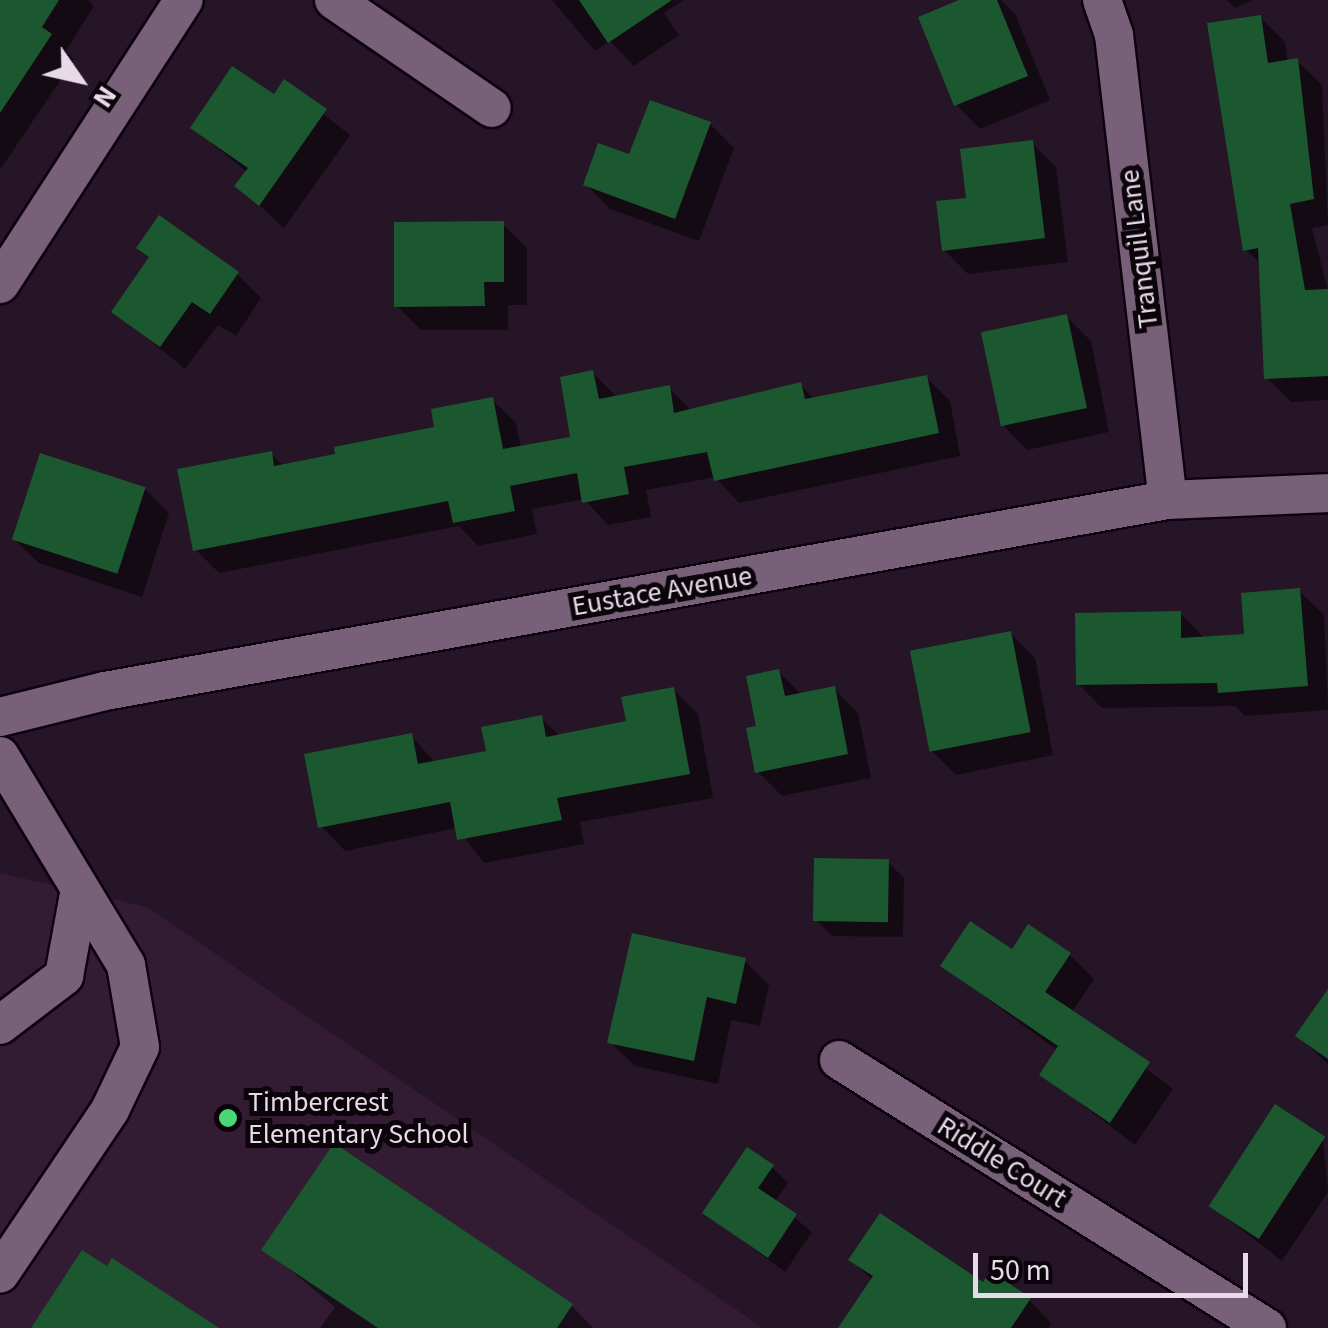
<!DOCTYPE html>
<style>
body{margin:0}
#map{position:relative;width:1328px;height:1328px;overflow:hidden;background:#261427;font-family:"Source Sans 3",sans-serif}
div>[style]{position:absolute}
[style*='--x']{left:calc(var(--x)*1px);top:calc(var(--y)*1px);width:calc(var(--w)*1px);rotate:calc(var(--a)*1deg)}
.built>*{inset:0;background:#321b33}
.shadow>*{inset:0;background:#0007}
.building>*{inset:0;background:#1b582f;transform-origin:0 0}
.roads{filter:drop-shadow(2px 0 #0f020f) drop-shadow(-2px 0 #0f020f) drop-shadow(0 2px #0f020f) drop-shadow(0 -2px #0f020f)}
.minor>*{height:38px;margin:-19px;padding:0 19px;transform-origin:19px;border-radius:19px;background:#786178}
.dots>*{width:28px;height:28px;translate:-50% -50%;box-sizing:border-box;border:5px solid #0b040b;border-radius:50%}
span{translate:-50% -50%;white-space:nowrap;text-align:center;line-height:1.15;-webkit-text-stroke:10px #0b040b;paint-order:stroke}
.street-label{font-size:28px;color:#e8dbe8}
.poi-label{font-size:28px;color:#e8dbe8}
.left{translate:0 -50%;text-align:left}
.north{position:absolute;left:30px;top:30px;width:100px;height:100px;-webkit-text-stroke:8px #0b040b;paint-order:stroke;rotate:124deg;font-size:28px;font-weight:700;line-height:40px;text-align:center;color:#e8dbe8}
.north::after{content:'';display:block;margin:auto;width:35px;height:45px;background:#e8dbe8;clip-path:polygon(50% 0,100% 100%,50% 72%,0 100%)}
.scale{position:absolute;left:973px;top:1253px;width:275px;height:45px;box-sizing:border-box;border:5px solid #e8dbe8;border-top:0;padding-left:12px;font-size:30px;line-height:35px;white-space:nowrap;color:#e8dbe8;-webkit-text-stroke:8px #0b040b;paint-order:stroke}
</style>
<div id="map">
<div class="built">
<i style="clip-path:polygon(0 873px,147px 907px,763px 1328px,0 1328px)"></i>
</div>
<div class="shadow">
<i style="clip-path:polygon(0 0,88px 0,94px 6px,66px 51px,74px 60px,0 170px)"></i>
<i style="clip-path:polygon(552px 0,684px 0,664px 13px,679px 35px,634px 66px,610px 41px,595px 51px)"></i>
<i style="clip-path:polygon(966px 0,1001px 0,1015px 14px,1050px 100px,980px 129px,956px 104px)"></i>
<i style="clip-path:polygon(1227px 0,1252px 0,1235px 8px)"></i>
<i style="clip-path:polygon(1260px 17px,1285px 42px,1288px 63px,1297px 61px,1322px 85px,1328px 225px,1312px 228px,1328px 291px,1328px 400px,1291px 402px,1266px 377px,1261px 265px,1246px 249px)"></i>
<i style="clip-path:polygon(284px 83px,350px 135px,284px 228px,238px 186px,247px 172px,193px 128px,274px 98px)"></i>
<i style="clip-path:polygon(710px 124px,734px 148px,699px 241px,610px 209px,586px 184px)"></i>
<i style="clip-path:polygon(1032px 143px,1056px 167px,1068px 262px,968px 274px,944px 250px,968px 200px)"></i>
<i style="clip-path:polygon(502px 224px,527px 248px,527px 305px,508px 305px,508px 330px,421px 330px,397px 306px)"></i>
<i style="clip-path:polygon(237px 274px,261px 298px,236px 336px,218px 325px,185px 369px,114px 311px)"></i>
<i style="clip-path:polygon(1067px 317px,1091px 341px,1109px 432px,1027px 450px,1003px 425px)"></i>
<i style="clip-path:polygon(593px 373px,616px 396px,669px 388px,692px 411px,800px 384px,815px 400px,927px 378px,950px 401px,960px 456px,739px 503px,715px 477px,646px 490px,651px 517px,608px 525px,584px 499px,532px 509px,537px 534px,478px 546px,459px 526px,219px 573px,196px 550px,271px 454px,284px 466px,338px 456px,437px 429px,492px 400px,516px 423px,521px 449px,573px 439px)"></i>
<i style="clip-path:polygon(145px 489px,169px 513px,142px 597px,39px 563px,14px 539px)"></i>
<i style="clip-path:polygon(1299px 591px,1324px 615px,1328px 710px,1245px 716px,1235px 706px,1102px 708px,1078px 684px,1180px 613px,1205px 639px,1247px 636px)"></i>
<i style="clip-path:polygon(1010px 633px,1035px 658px,1053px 755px,956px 775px,931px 750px)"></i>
<i style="clip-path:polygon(779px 672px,802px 695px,834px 689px,858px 713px,871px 778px,782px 796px,757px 771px)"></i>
<i style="clip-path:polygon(674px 690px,698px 714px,713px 798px,580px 822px,584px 844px,484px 863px,457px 828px,345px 851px,321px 826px,411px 736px,436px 763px,489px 753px,541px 718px,560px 736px,629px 723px)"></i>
<i style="clip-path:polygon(888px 862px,904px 878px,903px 937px,832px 936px,816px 920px)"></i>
<i style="clip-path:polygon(1012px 952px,1070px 955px,1094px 979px,1072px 1012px,1173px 1089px,1135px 1145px,1042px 1074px,1058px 1051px,943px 966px)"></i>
<i style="clip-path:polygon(745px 961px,769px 985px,760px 1026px,731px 1020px,718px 1084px,635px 1066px,610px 1042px)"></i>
<i style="clip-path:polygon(1328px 994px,1328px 1064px,1298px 1036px)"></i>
<i style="clip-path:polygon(1323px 1139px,1328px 1192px,1282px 1261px,1210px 1205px)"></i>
<i style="clip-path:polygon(772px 1167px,788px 1183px,775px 1202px,812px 1232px,785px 1272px,705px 1213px)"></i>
<i style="clip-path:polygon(265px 1249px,572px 1306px,593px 1328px,320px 1328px,335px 1307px)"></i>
<i style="clip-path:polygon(851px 1259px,984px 1285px,1029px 1300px,1051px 1323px,1048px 1328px,850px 1328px,873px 1281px)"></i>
</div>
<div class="building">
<i style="clip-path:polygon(0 0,59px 0,42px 27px,52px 34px,0 113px)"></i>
<i style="clip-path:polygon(579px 0,672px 0,608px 43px)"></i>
<i style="clip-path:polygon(959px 0,997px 0,1028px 76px,954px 106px,918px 17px)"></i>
<i style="clip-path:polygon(1261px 15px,1268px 63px,1298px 58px,1314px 199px,1290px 204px,1305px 290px,1328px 289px,1328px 376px,1264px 379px,1258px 248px,1243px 251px,1207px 23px)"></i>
<i style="clip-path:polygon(232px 66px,274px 94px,284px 79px,327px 109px,259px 206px,234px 186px,248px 168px,190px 128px)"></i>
<i style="clip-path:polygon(650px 100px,711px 122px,675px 219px,583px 185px,598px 143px,629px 154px)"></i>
<i style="clip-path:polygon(1033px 140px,1045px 238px,942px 251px,936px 201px,966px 198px,960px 149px)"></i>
<i style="clip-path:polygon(159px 215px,239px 272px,210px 314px,192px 302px,160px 347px,111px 312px,149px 257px,136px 248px)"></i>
<i style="clip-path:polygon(504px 221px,504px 282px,484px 282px,485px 306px,394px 307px,394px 222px)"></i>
<i style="left:1067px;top:314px;width:96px;height:88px;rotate:78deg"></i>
<i style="clip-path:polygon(593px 370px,599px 399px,670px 385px,674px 413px,801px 382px,805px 399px,927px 375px,939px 433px,714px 481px,707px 452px,624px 467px,629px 494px,582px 503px,577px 473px,510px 486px,515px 511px,453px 523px,448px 501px,193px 551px,177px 469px,272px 451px,274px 466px,335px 454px,334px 447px,434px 427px,431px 409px,493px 397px,503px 449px,570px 437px,560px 377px)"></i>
<i style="left:40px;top:453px;width:111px;height:91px;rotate:18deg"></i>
<i style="clip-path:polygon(1300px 588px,1308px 686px,1218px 693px,1217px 683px,1076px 685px,1075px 613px,1181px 611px,1181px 638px,1244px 634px,1241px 593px)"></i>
<i style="left:1011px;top:631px;width:103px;height:103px;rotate:79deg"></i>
<i style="clip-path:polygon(779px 669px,785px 696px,835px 686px,848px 754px,755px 773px,746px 728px,756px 726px,746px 676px)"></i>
<i style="clip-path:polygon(674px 687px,690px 774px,557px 798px,562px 820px,457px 840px,450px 802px,318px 828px,304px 754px,412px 733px,418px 764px,486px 751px,481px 727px,542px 715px,546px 737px,626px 721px,621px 697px)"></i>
<i style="left:814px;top:858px;width:75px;height:63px;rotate:1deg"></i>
<i style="clip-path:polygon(970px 921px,1012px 949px,1028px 924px,1071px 953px,1045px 992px,1150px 1062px,1110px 1123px,1039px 1075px,1058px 1046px,940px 966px)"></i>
<i style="clip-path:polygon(632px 933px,746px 958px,736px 1004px,707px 997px,694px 1061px,607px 1043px)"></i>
<i style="clip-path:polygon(1328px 989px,1328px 1059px,1295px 1036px)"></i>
<i style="left:1275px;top:1104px;width:60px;height:122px;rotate:33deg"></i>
<i style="clip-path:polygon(334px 1143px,573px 1304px,557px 1328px,378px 1328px,261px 1250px)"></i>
<i style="clip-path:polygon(747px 1147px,774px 1165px,758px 1188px,797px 1214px,768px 1258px,702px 1213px)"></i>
<i style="clip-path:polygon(880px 1213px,983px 1282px,990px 1271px,1031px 1298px,1011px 1328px,838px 1328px,873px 1276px,848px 1260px)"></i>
<i style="clip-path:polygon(82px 1250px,107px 1266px,112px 1258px,219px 1328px,31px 1328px)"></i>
</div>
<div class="roads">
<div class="minor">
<i style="--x:334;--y:0;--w:191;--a:34.4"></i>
<i style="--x:1102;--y:0;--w:37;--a:71"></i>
<i style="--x:1114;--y:35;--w:468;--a:83.4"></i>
<i style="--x:0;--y:284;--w:338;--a:-57.1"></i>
<i style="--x:0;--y:717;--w:108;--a:-13.9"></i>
<i style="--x:105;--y:691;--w:1080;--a:-10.19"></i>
<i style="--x:1168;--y:500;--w:160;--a:-2.5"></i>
<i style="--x:0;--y:756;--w:244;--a:58.9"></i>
<i style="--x:126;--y:965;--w:83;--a:80.3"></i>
<i style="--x:140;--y:1047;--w:70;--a:115.5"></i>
<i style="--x:110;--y:1110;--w:197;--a:123.9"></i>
<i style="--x:0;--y:1025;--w:81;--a:-37.4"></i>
<i style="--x:64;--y:976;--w:83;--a:-79.6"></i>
<i style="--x:839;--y:1060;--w:505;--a:32.05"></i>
</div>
</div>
<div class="dots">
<i style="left:228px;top:1118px;background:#49d778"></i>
</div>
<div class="street-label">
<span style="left:1139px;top:249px;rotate:-97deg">Tranquil Lane</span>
<span style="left:662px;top:591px;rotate:-10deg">Eustace Avenue</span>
<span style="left:1002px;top:1162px;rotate:32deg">Riddle Court</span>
</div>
<div class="poi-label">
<span class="left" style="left:248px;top:1118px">Timbercrest<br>Elementary School</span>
</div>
<div class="north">N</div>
<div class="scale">50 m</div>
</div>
